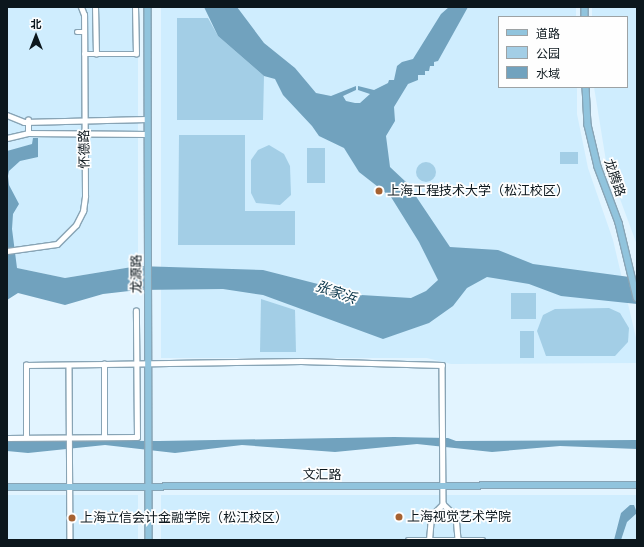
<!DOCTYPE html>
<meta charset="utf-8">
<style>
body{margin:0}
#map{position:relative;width:644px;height:547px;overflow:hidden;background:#e2f4ff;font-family:"Public Sans","Noto Sans SC",sans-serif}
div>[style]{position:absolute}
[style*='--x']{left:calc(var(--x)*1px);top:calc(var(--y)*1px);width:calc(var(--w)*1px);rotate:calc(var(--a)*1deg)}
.built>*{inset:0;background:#cfedfe;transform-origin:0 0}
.green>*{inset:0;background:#a3cee6;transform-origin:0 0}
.round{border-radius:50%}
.water>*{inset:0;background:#71a2be}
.roads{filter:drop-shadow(1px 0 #88a4b5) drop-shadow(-1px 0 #88a4b5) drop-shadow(0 1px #88a4b5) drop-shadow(0 -1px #88a4b5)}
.minor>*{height:4.5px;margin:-2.25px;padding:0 2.25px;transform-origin:2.25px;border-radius:2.25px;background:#fff}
.major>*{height:5.5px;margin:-2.75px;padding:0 2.75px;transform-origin:2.75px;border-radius:2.75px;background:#91c4dd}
.dots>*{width:11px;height:11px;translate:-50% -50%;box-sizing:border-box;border:2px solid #fefefe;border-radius:50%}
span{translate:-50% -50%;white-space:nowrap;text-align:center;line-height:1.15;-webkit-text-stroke:3.5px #fefefe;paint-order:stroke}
.street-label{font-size:13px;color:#0c171d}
.poi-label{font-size:13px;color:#0c171d}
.left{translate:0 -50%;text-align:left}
.water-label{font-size:14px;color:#083448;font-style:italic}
.frame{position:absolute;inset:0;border:8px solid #0c171d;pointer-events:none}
.legend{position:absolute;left:498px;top:16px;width:130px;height:72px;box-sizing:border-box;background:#fefefe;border:1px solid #9da2a4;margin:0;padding:5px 7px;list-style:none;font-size:12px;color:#0c171d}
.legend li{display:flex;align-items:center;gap:8px;height:20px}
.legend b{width:20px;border:1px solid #9da2a4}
.north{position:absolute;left:16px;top:16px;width:40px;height:40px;-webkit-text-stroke:3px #fefefe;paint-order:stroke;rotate:0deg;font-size:11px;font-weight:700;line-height:16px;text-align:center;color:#0c171d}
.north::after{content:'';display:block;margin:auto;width:14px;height:18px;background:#0c171d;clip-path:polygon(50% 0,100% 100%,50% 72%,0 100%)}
</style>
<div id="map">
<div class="built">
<i style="clip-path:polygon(7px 7px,138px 7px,138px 266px,65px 278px,17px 268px,7px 273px)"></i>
<i style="clip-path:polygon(161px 7px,576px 7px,576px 17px,499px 17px,499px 87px,577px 87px,577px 114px,588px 168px,613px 240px,637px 342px,637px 363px,451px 364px,427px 358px,161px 358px)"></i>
<i style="clip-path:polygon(592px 7px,637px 7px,637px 245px,606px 161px,594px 87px,627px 87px,627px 17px,592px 17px)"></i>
<i style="left:7px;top:495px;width:131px;height:45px"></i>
<i style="left:161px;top:495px;width:476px;height:45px"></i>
</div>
<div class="green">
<i style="clip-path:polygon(177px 18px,208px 18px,218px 36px,264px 76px,263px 120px,177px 120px)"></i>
<i style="clip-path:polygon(179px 135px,245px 135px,245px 211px,295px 211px,295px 245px,178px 245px)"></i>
<i style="clip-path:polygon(269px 145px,284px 154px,290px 166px,291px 195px,280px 205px,256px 203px,251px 193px,251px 160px,258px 150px)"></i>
<i style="left:307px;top:148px;width:18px;height:35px"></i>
<i style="left:560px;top:152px;width:18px;height:12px"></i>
<i class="round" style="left:416px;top:162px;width:20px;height:20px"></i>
<i style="left:536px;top:293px;width:26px;height:25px;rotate:90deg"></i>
<i style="clip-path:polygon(261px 299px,295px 310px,296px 352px,260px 352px)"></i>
<i style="clip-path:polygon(609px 308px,620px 313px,629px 328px,628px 342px,615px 356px,546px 356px,537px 331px,543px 315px,555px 309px)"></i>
<i style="left:534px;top:331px;width:27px;height:14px;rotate:90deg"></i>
</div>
<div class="water">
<i style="clip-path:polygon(204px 7px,237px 7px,264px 43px,295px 68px,316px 93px,331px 96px,356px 86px,356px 90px,343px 96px,346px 101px,355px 103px,360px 103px,370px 94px,358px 90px,358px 86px,374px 90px,388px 83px,389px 80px,394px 80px,397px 66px,402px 62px,413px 59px,441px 14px,449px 7px,468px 7px,438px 61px,434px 62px,434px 66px,430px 66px,429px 71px,425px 71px,425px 75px,418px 75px,418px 80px,408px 84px,394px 107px,395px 121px,386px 136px,390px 167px,407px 183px,450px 247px,498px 250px,533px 264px,637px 278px,637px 304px,561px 296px,529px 284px,487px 277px,467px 288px,453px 306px,429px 323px,383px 339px,263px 295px,223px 289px,138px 290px,103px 294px,65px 305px,18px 293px,7px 300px,7px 151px,32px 144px,33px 138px,38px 138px,38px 157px,20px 161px,9px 171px,8px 176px,9px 185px,19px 204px,13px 214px,12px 229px,17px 268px,65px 278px,138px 266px,263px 270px,361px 295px,411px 298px,426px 291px,438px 280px,419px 242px,391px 197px,359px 172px,344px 148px,319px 136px,312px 126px,283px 95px,275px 79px,264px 76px,218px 36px)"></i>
<i style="clip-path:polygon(394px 437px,448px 438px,456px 441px,637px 440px,637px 449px,560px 446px,492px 452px,417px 444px,335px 452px,242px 445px,175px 453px,105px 445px,28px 453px,7px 451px,7px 440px,159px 441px)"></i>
<i style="clip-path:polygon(630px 505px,634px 505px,637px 513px,627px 522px,621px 540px,614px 540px,621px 513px)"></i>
</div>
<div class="roads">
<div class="minor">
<i style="--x:77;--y:32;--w:7;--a:0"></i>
<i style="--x:84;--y:54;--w:12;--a:0"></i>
<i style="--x:96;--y:54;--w:47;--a:-91.2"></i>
<i style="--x:96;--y:54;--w:40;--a:0"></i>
<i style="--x:136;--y:54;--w:47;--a:-91.2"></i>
<i style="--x:7;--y:115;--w:18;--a:22"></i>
<i style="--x:24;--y:122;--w:123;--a:-1.4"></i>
<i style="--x:28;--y:133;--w:13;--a:-90"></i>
<i style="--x:7;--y:138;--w:22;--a:-13"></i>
<i style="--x:28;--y:133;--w:119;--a:0.5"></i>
<i style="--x:7;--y:251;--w:50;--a:-8"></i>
<i style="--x:57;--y:244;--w:27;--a:-45"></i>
<i style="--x:76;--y:225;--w:16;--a:-63"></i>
<i style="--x:83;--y:211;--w:15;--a:-82"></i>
<i style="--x:85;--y:196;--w:181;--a:-90.3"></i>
<i style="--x:84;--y:15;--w:9;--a:-111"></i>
<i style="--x:69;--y:365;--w:175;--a:89.7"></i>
<i style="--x:26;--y:437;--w:72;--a:-90"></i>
<i style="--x:26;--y:365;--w:78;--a:-0.7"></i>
<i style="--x:104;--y:437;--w:73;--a:-90"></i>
<i style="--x:104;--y:364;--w:197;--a:-0.9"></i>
<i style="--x:301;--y:361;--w:141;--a:1.6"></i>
<i style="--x:442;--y:365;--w:139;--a:89.6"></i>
<i style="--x:443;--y:504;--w:18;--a:43"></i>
<i style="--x:456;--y:516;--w:24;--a:85"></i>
<i style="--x:7;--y:438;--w:130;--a:-0.4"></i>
<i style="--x:137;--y:437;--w:126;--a:-90.5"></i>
<i style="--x:408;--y:540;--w:75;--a:0"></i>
<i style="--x:429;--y:540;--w:24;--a:-85"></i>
<i style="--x:431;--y:516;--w:17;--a:-45"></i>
</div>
<div class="major">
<i style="--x:148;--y:7;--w:533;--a:89.89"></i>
<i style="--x:585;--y:7;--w:10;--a:90"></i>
<i style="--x:586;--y:87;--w:38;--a:87"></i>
<i style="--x:588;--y:125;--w:43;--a:76.6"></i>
<i style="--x:598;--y:167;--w:60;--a:69.4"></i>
<i style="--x:619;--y:223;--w:77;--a:76.5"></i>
<i style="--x:7;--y:487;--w:630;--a:-0.18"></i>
</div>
</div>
<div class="dots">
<i style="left:379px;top:191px;background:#a66232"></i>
<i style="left:399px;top:517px;background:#a66232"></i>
<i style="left:72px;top:518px;background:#a66232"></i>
</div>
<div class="street-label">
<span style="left:85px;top:149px;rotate:-91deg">怀德路</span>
<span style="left:614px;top:178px;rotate:71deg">龙腾路</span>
<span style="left:137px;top:274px;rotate:-90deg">龙源路</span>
<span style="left:322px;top:475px">文汇路</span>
</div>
<div class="poi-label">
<span class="left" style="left:387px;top:191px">上海工程技术大学（松江校区）</span>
<span class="left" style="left:407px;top:517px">上海视觉艺术学院</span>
<span class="left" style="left:80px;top:518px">上海立信会计金融学院（松江校区）</span>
</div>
<div class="water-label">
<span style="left:336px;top:292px;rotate:19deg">张家浜</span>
</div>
<div class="frame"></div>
<ul class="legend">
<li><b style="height:5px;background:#91c4dd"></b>道路</li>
<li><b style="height:11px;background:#a3cee6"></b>公园</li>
<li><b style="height:11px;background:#71a2be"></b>水域</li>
</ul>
<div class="north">北</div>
</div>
